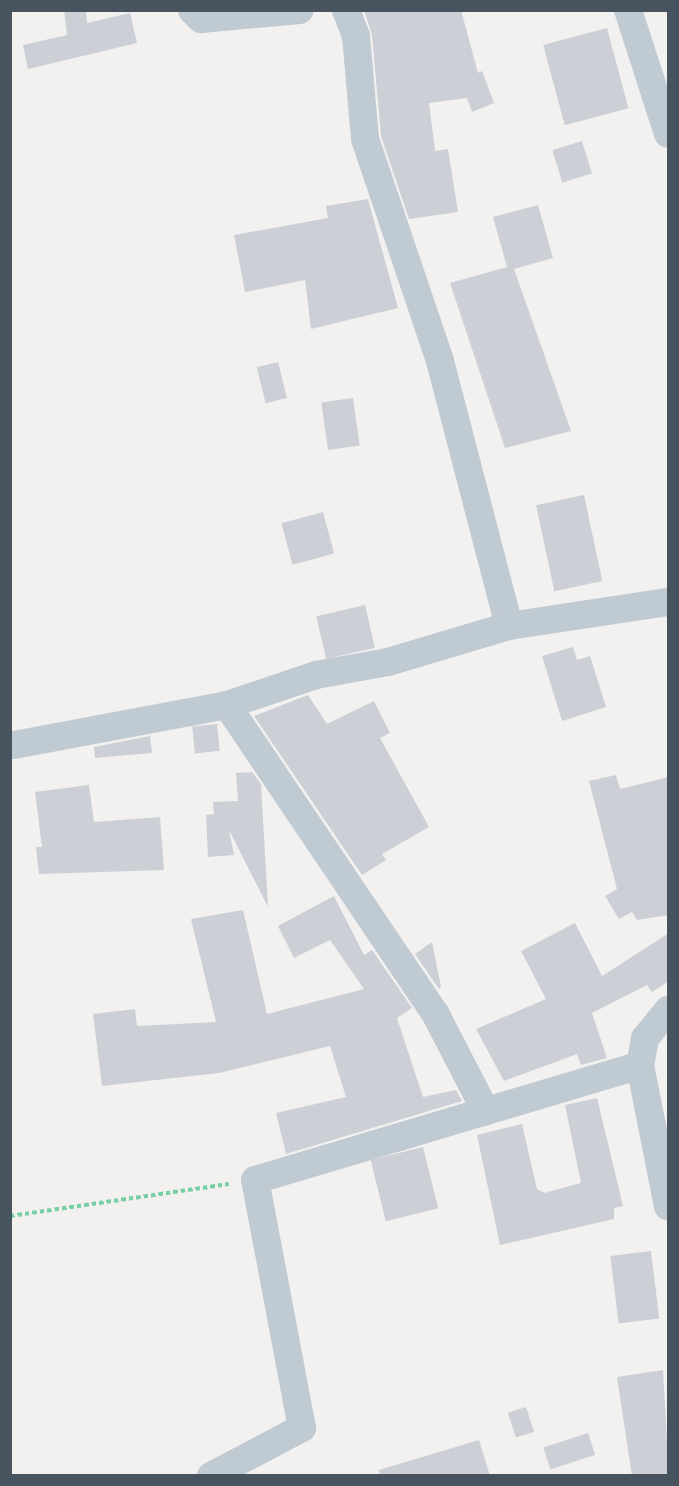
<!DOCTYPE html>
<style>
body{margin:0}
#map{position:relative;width:679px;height:1486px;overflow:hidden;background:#f3f0f0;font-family:Raleway,sans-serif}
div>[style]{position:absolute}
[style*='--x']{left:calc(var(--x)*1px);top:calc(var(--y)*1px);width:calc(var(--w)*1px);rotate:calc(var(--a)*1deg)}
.building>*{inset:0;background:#cccfd5;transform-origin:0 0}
.path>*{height:4px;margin-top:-2px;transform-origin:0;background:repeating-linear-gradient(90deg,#75d0a4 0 4.5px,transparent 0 7.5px)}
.street>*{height:28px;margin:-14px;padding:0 14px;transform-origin:14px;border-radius:14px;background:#c0cad2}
span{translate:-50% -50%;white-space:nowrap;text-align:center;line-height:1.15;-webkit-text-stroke:4.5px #fff;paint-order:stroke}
.frame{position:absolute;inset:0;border:12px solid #47535e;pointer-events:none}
</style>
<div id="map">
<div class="building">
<i style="clip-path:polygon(64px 10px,86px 10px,87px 23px,130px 13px,137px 43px,28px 69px,23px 45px,67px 35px)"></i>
<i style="clip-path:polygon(364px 10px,461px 10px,478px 73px,482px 71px,494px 103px,472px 112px,467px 98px,429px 103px,435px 151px,448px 149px,458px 212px,409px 219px,381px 136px,372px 35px)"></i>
<i style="left:607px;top:28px;width:83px;height:66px;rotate:75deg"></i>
<i style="left:582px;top:141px;width:34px;height:31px;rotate:73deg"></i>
<i style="clip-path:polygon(368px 199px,398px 308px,311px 329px,305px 280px,245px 292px,234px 235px,328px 218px,326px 206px)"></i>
<i style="clip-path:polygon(538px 205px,553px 258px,514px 269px,571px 431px,505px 448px,450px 283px,507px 267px,493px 217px)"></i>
<i style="left:278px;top:362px;width:37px;height:22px;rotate:76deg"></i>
<i style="left:353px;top:398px;width:48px;height:32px;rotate:82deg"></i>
<i style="left:584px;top:495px;width:88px;height:49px;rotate:78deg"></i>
<i style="left:323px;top:512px;width:43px;height:43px;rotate:75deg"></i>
<i style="left:365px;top:605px;width:44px;height:50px;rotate:77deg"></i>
<i style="clip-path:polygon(573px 647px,577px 660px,590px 656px,606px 707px,562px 721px,542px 656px)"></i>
<i style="clip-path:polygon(308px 695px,327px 724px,374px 701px,390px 733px,380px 738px,429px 827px,382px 854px,386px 860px,362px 875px,254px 716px)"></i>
<i style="left:217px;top:724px;width:27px;height:25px;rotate:84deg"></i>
<i style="clip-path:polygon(150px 736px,152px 753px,95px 758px,94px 747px)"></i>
<i style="clip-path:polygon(252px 772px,261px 784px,268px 907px,229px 830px,234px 855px,208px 857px,206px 815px,214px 814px,213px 802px,238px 801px,236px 773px)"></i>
<i style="clip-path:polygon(616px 775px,620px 789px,669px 777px,669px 915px,637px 920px,632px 912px,619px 919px,605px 896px,617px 889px,589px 781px)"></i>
<i style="clip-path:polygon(89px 785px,94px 822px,160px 817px,164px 870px,39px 874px,36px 847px,42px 847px,35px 792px)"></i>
<i style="clip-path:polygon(334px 896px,364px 955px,372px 950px,412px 1008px,397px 1018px,423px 1097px,456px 1090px,462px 1101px,286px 1154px,276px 1113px,346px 1097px,330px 1046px,219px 1073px,102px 1086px,93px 1014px,135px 1009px,137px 1026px,216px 1022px,191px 919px,243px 910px,267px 1014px,364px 989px,330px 940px,294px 958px,278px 926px)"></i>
<i style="clip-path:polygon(575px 923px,602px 976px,669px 933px,669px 981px,652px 992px,647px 985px,592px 1013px,607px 1058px,581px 1065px,577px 1054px,504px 1081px,476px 1029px,546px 999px,521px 951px)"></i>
<i style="clip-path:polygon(432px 942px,441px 987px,439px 989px,415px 954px)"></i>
<i style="clip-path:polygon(597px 1098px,623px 1206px,614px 1208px,614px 1219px,500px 1245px,477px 1135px,522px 1124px,537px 1189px,544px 1193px,581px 1183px,565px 1105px)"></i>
<i style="left:423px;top:1147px;width:63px;height:54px;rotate:76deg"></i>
<i style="left:651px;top:1251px;width:68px;height:41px;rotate:83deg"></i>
<i style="clip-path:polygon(663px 1370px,669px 1476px,632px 1476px,617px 1377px)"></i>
<i style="left:526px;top:1407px;width:26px;height:19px;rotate:72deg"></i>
<i style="left:588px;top:1433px;width:23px;height:47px;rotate:72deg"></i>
<i style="clip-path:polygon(479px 1440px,490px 1476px,380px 1476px,379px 1470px)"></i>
</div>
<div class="path">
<i style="--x:10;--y:1216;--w:221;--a:-8.3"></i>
</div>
<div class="street">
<i style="--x:192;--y:10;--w:13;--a:45"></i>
<i style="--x:201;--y:19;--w:99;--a:-5.2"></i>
<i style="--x:346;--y:10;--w:28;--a:69"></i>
<i style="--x:356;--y:36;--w:103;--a:85"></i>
<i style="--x:365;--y:139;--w:234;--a:71.3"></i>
<i style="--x:440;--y:361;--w:274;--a:75.4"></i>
<i style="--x:628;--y:10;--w:130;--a:72.1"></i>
<i style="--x:227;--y:705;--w:372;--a:56"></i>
<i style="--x:435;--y:1013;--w:111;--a:62.7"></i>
<i style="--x:14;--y:745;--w:217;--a:-10.6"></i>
<i style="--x:227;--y:705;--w:94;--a:-18.6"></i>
<i style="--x:316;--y:675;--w:73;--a:-10.2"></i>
<i style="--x:388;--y:662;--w:126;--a:-16.6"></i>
<i style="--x:509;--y:626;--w:161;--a:-8.6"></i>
<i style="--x:668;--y:1010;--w:36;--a:129"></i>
<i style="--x:645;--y:1038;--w:27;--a:100"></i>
<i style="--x:640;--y:1065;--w:144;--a:78.8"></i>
<i style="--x:211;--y:1476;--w:103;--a:-27.8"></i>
<i style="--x:302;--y:1428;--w:252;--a:-100.7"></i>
<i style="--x:255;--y:1180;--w:402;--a:-16.6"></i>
</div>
<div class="frame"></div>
</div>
